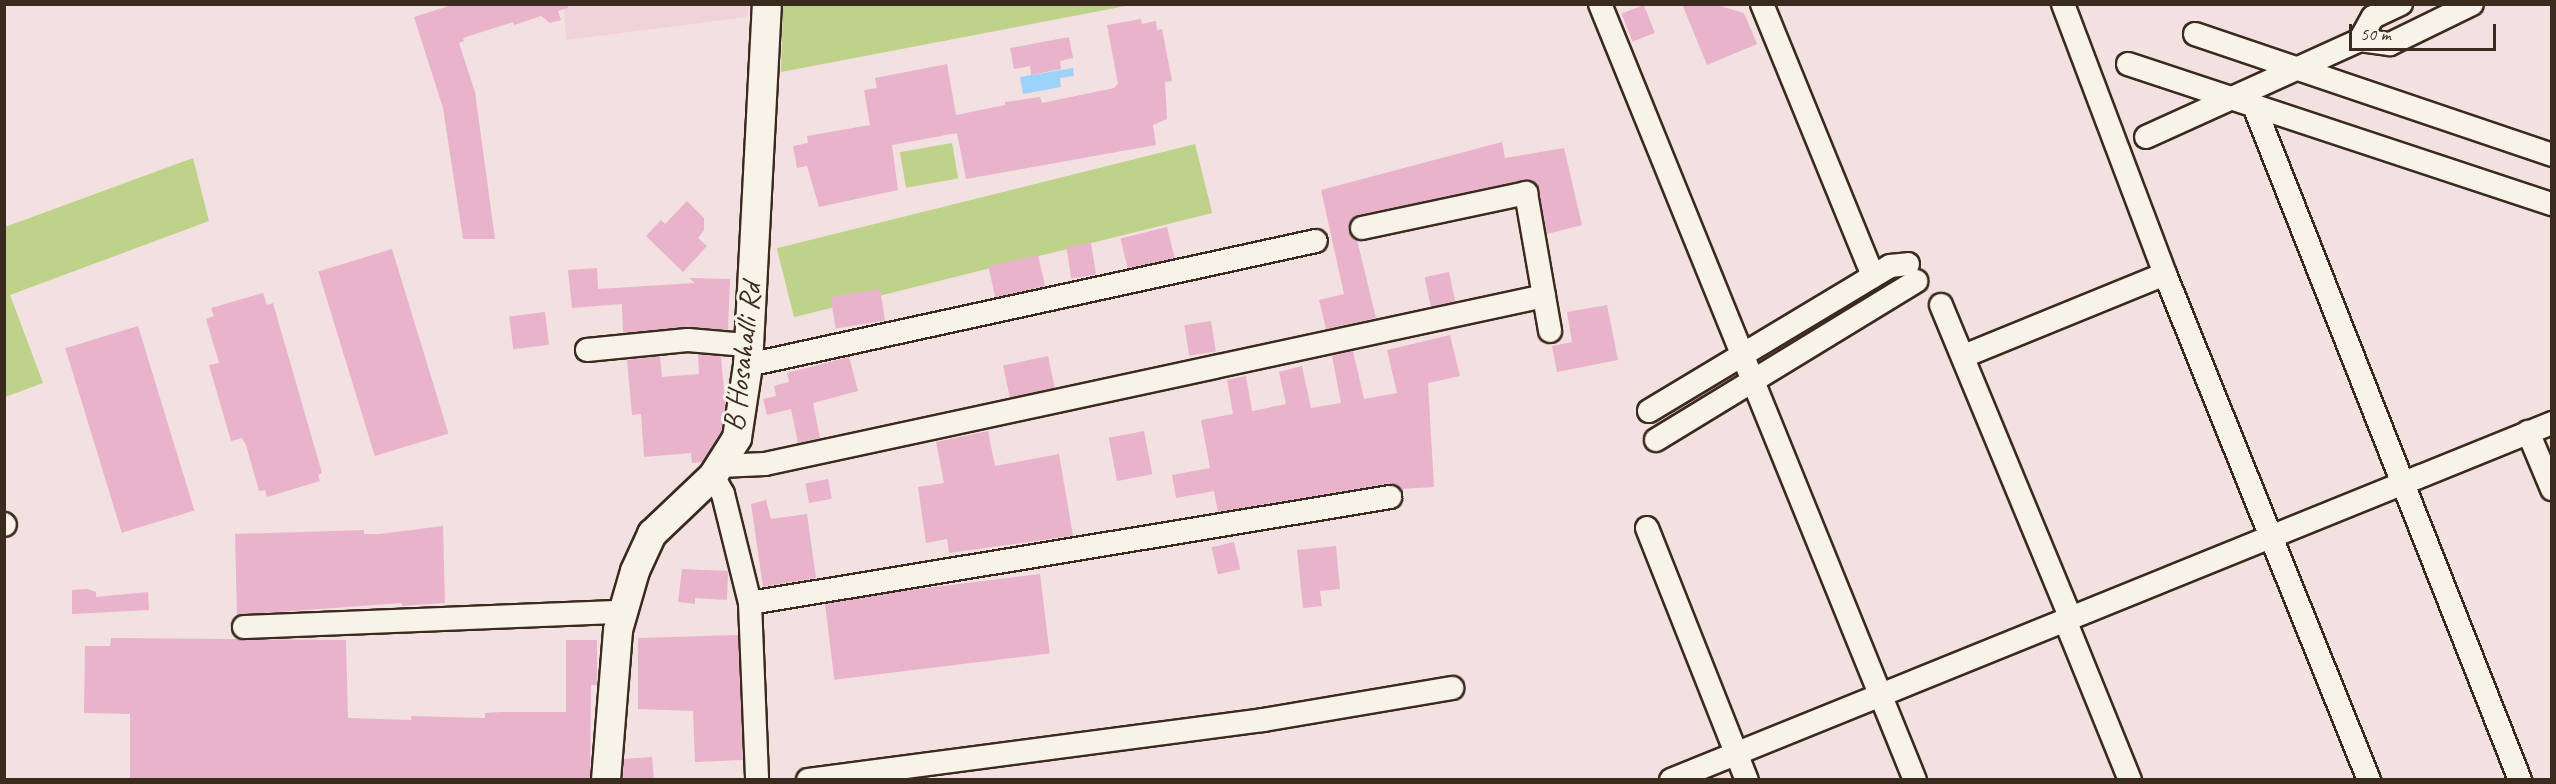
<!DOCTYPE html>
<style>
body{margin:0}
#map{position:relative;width:2556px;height:784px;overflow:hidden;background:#f3e0e0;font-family:Caveat,sans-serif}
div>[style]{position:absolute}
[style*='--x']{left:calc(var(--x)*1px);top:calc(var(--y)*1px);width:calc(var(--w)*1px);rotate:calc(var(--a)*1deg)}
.built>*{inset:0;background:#f0d2da}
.green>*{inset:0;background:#bed389;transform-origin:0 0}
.water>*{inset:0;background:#9dd3fb}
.building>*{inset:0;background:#e9b3cc;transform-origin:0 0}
.roads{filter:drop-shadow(2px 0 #3b2a1e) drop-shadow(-2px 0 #3b2a1e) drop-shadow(0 2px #3b2a1e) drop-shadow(0 -2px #3b2a1e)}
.minor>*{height:22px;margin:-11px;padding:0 11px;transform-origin:11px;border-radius:11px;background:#f7f3e8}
.tertiary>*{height:28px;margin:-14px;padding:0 14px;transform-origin:14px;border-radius:14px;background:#f7f3e8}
span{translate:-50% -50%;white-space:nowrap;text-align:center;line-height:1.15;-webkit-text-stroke:6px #f7f3e8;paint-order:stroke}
.street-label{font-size:30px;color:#3b2a1e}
.frame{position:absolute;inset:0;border:6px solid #3b2a1e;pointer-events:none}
.scale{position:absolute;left:2349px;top:24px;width:147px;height:27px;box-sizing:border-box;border:3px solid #3b2a1e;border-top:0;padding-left:8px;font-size:18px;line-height:21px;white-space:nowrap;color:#3b2a1e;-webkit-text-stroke:4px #f7f3e8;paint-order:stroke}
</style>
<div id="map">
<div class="built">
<i style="clip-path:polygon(564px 5px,749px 5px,747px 17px,566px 40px)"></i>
</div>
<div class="green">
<i style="clip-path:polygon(783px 5px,783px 4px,1131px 5px,781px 72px)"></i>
<i style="left:952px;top:143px;width:36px;height:53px;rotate:80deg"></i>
<i style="left:1195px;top:144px;width:71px;height:431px;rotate:76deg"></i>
<i style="clip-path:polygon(193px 158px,209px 221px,10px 295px,43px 383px,5px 397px,5px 227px)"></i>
</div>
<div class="water">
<i style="clip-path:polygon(1073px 68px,1074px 76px,1060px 78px,1061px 87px,1023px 94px,1020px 77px)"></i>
</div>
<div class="building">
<i style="clip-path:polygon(455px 4px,567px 4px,568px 8px,558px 11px,561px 20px,550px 23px,541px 16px,514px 25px,513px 22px,463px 38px,464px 41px,459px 43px,475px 92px,495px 239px,463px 239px,443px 108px,414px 17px)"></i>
<i style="clip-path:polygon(1682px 4px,1713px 4px,1744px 13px,1757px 44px,1707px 65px)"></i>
<i style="left:1644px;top:5px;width:30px;height:24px;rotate:69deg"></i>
<i style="clip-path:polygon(1141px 19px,1142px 24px,1156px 21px,1157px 30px,1162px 29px,1172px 81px,1165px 82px,1167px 119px,1153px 125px,1156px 145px,966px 179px,957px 133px,892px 145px,898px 190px,819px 207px,807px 166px,797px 168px,793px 146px,808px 143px,807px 136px,870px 125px,864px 90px,877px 88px,875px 78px,947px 64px,956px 115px,1005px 105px,1005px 102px,1040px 97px,1042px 103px,1114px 88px,1118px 84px,1107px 25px)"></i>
<i style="clip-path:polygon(1069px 37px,1073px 58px,1060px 61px,1061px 69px,1031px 75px,1030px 66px,1014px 69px,1010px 48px)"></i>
<i style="clip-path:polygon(1502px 142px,1505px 158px,1564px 148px,1582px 225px,1547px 234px,1539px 190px,1535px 182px,1524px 180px,1359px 215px,1353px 218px,1349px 230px,1357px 240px,1376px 318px,1326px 329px,1319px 300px,1344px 294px,1321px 190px)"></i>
<i style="clip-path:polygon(687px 201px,704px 218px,704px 230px,698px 238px,707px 246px,683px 272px,646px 236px,661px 220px,665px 224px)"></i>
<i style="left:1167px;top:227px;width:32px;height:48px;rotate:76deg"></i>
<i style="left:1091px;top:243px;width:32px;height:25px;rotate:81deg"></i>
<i style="left:392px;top:249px;width:193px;height:77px;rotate:73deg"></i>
<i style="left:1038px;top:255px;width:32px;height:51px;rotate:77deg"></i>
<i style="clip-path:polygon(597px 268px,598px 289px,695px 283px,689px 278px,730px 279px,728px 330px,687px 327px,623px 333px,622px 304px,572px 308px,568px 270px)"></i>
<i style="left:1449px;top:272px;width:30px;height:25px;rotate:78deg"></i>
<i style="left:880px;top:289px;width:32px;height:50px;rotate:81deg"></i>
<i style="clip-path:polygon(263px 293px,267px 305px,273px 303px,322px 473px,318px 475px,320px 481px,267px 497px,265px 490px,259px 491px,246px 445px,242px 438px,231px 441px,209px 365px,219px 363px,206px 319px,214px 316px,211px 308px)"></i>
<i style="clip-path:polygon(1607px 305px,1618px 360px,1557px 372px,1552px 346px,1572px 342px,1567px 312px)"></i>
<i style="left:545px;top:312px;width:33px;height:36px;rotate:83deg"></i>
<i style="left:1211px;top:321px;width:31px;height:27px;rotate:81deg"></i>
<i style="left:138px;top:326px;width:193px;height:76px;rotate:73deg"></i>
<i style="clip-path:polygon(1450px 335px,1460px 376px,1428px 383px,1434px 487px,1401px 489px,1388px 484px,1218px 512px,1214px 491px,1176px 498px,1172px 475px,1210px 468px,1201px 420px,1233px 414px,1227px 380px,1246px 376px,1252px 411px,1286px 404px,1279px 372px,1302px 366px,1311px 408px,1341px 403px,1332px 356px,1353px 351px,1364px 399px,1397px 393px,1387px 350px)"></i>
<i style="clip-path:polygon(698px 354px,721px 356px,725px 404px,721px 432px,702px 462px,692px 463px,691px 453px,644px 457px,641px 414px,632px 415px,627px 360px,660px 356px,662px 377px,699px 374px)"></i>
<i style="left:1048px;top:356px;width:33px;height:46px;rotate:78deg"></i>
<i style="clip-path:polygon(849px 357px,858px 391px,813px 403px,820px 438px,798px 443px,791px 409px,767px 415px,763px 399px,776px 396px,774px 386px,789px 382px,787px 373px)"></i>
<i style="clip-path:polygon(988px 431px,995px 466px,1059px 454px,1073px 536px,949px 553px,947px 539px,926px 543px,918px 487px,944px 483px,936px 442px)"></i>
<i style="left:1144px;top:431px;width:44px;height:36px;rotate:79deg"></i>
<i style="left:828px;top:479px;width:20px;height:23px;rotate:79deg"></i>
<i style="clip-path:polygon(766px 500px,771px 519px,807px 514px,816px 578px,763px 587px,751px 504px)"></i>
<i style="clip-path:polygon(443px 526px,445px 603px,402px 606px,402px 603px,237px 615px,235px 534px,364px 530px,364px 534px,379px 534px)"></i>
<i style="left:1234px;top:542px;width:28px;height:23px;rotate:77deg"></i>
<i style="clip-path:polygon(1336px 546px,1340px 589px,1320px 591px,1322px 606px,1303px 608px,1297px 550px)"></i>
<i style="clip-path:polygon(682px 569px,728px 571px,727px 600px,695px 598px,695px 604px,678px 602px)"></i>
<i style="left:1040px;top:574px;width:80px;height:217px;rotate:83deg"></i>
<i style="clip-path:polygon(87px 589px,96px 592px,96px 597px,148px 592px,149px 610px,72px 614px,72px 590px)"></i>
<i style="clip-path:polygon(738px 635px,743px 760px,695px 762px,693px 711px,638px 709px,638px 638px)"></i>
<i style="clip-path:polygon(111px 638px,346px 640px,348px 718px,411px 720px,411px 716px,485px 718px,485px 713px,501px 712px,566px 712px,566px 640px,597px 640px,597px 685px,591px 685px,590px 780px,130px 780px,130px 714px,84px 713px,85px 646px,110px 646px)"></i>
<i style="clip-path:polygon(652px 757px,654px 780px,623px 780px,624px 759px)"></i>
</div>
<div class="roads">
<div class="minor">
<i style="--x:1600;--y:4;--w:837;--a:67.91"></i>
<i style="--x:1762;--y:4;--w:294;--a:67.8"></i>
<i style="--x:2063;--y:4;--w:289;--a:69.3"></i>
<i style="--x:2165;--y:274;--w:546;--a:68.04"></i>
<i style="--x:2195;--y:34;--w:377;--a:18.7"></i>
<i style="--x:2360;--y:40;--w:26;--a:-61"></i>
<i style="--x:2373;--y:17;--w:31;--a:-25"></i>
<i style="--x:2128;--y:64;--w:447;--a:18.3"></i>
<i style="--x:2254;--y:106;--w:725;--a:68.46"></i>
<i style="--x:2146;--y:137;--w:235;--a:-24.4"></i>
<i style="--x:2360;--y:40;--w:30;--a:8"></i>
<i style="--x:2390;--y:44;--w:91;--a:-26"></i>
<i style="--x:1362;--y:228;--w:168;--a:-12"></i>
<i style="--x:1526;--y:193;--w:140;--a:80.1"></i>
<i style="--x:1941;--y:305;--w:338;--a:67.5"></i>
<i style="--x:587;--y:350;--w:101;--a:-5.7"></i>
<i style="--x:688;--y:340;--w:58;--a:4.9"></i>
<i style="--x:1964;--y:356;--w:217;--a:-22.2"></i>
<i style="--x:748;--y:365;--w:581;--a:-12.32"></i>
<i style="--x:1649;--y:411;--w:281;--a:-31"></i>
<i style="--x:1890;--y:266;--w:18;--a:-6"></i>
<i style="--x:2528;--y:432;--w:62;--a:67.2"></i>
<i style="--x:1656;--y:440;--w:305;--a:-31.4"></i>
<i style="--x:720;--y:466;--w:45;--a:-2.5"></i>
<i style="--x:765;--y:464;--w:797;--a:-12.17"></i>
<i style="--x:713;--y:476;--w:21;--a:61"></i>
<i style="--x:723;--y:494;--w:112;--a:76.1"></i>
<i style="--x:750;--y:603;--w:177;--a:87.7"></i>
<i style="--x:4;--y:524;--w:1;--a:45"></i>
<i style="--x:1647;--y:528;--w:271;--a:68.4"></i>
<i style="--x:750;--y:603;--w:649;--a:-9.4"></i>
<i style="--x:2065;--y:620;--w:173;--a:67.9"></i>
<i style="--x:244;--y:627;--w:379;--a:-2.3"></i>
<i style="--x:808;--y:780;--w:459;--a:-7.5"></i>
<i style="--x:1263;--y:720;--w:192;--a:-9.6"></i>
<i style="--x:1671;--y:780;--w:951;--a:-22.06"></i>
</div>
<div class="tertiary">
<i style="--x:606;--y:780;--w:150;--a:-85.4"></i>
<i style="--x:618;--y:630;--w:61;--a:-73.9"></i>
<i style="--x:635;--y:571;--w:41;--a:-65.3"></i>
<i style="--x:652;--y:534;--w:84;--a:-43.6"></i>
<i style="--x:713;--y:476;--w:45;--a:-57.7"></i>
<i style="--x:737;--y:438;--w:74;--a:-81.4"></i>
<i style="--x:748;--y:365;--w:361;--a:-87"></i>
</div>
</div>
<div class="street-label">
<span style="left:742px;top:357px;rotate:-83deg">B Hosahalli Rd</span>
</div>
<div class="frame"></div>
<div class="scale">50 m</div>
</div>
